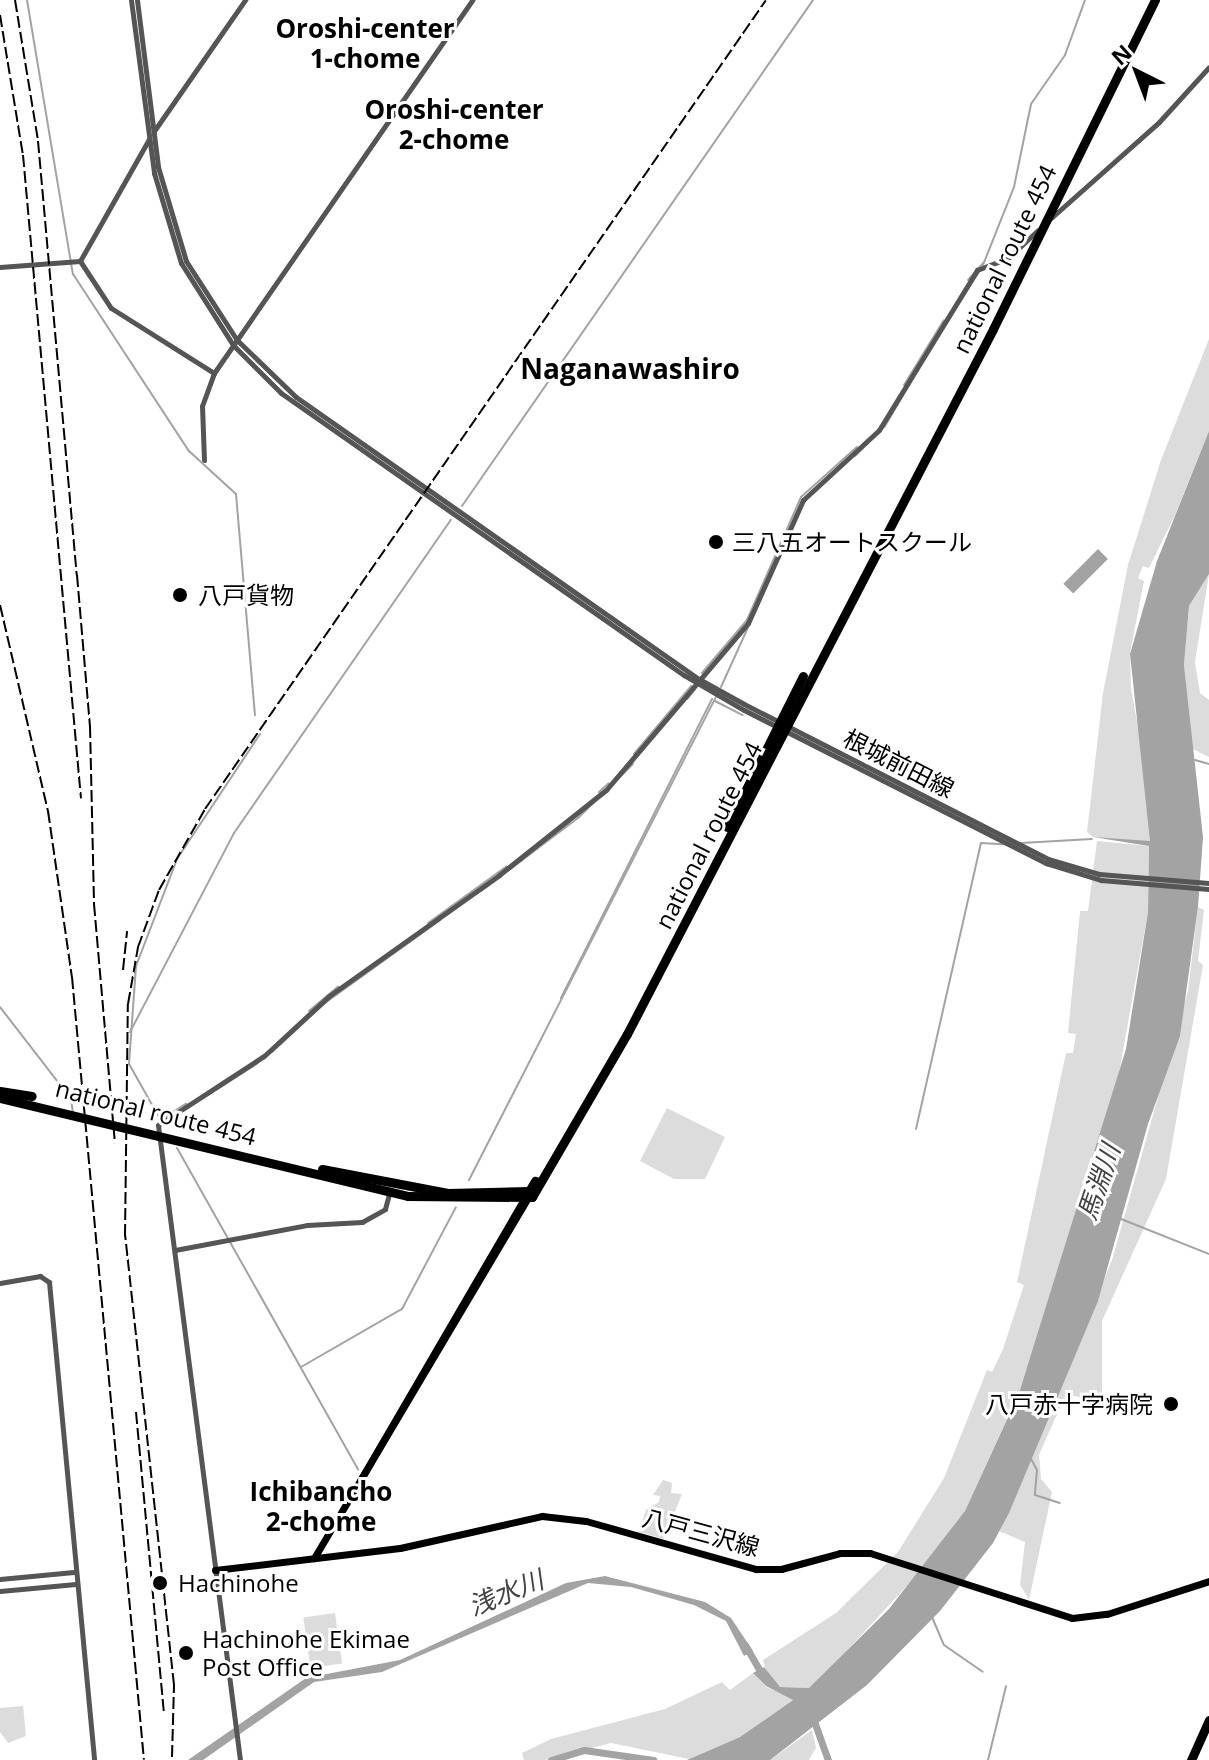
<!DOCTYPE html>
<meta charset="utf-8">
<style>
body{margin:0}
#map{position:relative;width:1209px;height:1760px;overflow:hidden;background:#fff;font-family:"Open Sans","Noto Sans JP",sans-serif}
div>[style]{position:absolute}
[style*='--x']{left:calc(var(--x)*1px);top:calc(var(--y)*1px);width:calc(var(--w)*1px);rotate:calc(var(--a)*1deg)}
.green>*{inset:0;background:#dcdcdc;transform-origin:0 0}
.water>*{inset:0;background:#a3a3a3;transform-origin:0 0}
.stream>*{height:2px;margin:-1px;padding:0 1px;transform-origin:1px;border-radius:1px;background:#a3a3a3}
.river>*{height:7px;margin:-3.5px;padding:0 3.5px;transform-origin:3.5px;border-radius:3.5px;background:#a3a3a3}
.minor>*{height:5px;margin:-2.5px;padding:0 2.5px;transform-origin:2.5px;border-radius:2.5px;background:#555}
.major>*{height:7px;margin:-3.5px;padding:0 3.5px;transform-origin:3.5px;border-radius:3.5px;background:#000}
.highway>*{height:9px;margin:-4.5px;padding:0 4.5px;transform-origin:4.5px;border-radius:4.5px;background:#000}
.rail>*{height:2px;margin-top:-1px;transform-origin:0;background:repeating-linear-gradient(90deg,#000 0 12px,transparent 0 16px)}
.dots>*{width:22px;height:22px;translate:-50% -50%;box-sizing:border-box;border:4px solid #fff;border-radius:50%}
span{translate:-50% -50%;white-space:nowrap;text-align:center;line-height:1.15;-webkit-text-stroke:6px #fff;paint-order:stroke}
.street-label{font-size:24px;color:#000}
.poi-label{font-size:24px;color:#000}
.left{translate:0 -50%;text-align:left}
.right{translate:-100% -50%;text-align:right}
.neighbourhood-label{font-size:26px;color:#000;font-weight:700}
.water-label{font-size:26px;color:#444;font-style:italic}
.quarter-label{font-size:28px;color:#000;font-weight:700}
.north{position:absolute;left:1097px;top:32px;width:80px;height:80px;-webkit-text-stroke:6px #fff;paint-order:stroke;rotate:318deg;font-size:22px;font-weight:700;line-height:32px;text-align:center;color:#000}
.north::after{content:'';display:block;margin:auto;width:28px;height:36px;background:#000;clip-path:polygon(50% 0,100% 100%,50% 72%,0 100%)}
</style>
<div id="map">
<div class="green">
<i style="clip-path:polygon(1209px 339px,1209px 431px,1175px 515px,1149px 568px,1143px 566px,1138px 578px,1144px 581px,1130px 653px,1131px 688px,1147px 779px,1150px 842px,1093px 837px,1087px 832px,1103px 693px,1128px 565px,1161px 460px)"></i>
<i style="clip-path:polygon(1209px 574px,1195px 662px,1200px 693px,1209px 700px,1209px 757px,1193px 749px,1184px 665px,1189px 606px)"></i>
<i style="clip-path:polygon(1097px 841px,1149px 846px,1148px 912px,1115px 1095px,1019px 1392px,965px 1511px,926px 1565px,817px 1683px,809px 1688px,780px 1687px,767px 1674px,763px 1660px,836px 1613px,898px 1552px,944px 1478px,987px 1370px,992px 1372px,1003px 1349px,1024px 1285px,1017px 1282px,1066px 1053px,1073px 1053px,1076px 1034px,1068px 1033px,1080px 911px,1088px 911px)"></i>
<i style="clip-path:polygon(1198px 907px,1204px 910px,1198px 961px,1203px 965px,1166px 1179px,1102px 1321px,1102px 1392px,1092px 1400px,1070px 1395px,1062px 1403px,1039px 1455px,1041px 1479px,1052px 1492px,1029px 1600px,1020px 1585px,1025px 1542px,999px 1531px,1112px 1260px,1188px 991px)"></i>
<i style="clip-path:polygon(667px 1108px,725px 1137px,705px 1179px,674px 1179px,640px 1161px)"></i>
<i style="clip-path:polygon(663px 1480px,672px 1483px,671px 1493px,682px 1494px,664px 1539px,639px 1532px,646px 1510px,659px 1502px,660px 1496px,653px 1495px)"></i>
<i style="left:335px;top:1613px;width:51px;height:32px;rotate:82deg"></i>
<i style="clip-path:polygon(753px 1673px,766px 1687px,794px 1699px,740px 1737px,689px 1759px,611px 1743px,545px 1760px,524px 1760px,522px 1753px,551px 1739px,665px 1709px,722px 1682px,730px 1690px)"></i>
<i style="clip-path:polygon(23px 1706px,26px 1736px,8px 1743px,0 1732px,0 1708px)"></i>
<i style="clip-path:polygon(812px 1730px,816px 1748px,809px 1760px,770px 1760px)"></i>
</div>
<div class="water">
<i style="clip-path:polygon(1209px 431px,1209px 574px,1189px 606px,1184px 665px,1203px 837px,1198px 907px,1180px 1036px,1148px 1124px,1098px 1301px,1009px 1513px,993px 1543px,940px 1611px,867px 1685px,770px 1760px,687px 1760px,740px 1737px,793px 1700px,766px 1686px,753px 1673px,764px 1667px,780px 1687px,809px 1688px,889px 1609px,965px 1511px,1019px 1393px,1126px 1049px,1148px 912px,1149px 846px,1093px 837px,1150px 841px,1130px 654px,1157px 561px)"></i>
<i style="left:1098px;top:549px;width:14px;height:49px;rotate:45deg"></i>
<i style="clip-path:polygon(605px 1576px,705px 1602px,731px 1618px,753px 1651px,744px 1656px,726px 1621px,694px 1605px,631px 1587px,588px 1583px,382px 1672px,314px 1682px,203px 1760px,188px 1760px,306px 1678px,400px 1660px,566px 1583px)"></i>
</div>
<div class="stream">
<i style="--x:27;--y:0;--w:278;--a:80.5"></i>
<i style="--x:73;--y:274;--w:212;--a:56.8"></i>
<i style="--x:189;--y:451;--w:64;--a:42.5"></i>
<i style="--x:236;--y:494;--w:222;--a:85.1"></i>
<i style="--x:983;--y:265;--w:84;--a:-68.3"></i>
<i style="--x:1014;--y:187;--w:85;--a:-78.4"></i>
<i style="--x:1031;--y:104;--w:60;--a:-55.2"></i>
<i style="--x:1065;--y:55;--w:59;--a:-70"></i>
<i style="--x:968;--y:280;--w:24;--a:-48"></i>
<i style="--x:945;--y:326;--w:66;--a:-58"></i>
<i style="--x:904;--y:385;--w:76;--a:-58.4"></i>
<i style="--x:855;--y:456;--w:42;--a:-45"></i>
<i style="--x:885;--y:426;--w:51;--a:-59.4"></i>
<i style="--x:462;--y:506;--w:616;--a:-55.25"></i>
<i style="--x:702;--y:673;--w:70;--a:-49.7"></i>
<i style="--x:747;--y:620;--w:134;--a:-66.3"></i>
<i style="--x:801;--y:497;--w:75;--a:-41.8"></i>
<i style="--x:721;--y:687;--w:97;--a:-65.6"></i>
<i style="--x:687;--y:699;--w:13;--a:-51"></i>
<i style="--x:715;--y:701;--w:31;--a:27"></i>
<i style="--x:634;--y:754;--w:89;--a:-50"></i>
<i style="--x:1195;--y:760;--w:15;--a:16"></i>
<i style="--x:599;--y:792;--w:13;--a:-42"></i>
<i style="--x:1021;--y:843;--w:71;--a:-3.2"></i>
<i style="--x:481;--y:891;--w:121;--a:-37"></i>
<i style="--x:578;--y:818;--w:77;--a:-44.5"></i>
<i style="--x:428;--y:923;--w:97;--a:-35.8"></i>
<i style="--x:561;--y:998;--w:335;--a:-63.2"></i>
<i style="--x:0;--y:1007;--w:116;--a:52.3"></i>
<i style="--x:71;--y:1099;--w:14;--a:82"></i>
<i style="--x:309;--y:1011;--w:38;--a:-40"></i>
<i style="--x:130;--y:1032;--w:225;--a:-62.4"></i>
<i style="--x:234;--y:833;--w:381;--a:-55.3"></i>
<i style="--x:272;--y:1052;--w:72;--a:-42.8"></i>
<i style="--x:325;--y:1003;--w:142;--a:-35.8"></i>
<i style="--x:186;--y:1109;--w:85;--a:-32.6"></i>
<i style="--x:160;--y:1119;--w:63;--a:-119.4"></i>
<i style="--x:129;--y:1064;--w:98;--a:-85.9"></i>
<i style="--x:136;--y:966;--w:115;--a:-69"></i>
<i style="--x:177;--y:859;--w:150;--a:-56.4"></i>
<i style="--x:160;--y:1120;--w:31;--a:-32"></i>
<i style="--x:916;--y:1129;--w:293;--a:-77.2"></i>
<i style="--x:981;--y:843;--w:22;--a:3"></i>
<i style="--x:177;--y:1148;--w:369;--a:60.6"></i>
<i style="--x:469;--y:1180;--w:542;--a:-62.92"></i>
<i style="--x:1121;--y:1219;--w:95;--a:21.7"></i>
<i style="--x:301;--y:1367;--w:116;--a:-29.9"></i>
<i style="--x:402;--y:1309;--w:115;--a:-62.1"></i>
<i style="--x:1030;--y:1457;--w:15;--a:62"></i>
<i style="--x:1037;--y:1470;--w:25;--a:95"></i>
<i style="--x:1035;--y:1495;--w:26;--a:18"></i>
<i style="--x:932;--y:1617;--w:30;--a:67"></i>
<i style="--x:944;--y:1645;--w:47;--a:34.7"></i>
<i style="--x:988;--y:1760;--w:76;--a:-76.3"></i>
</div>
<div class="river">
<i style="--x:745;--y:1645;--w:36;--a:60"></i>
<i style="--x:814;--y:1721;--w:41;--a:70.3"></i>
<i style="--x:551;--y:1760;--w:34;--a:-17"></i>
<i style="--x:584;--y:1750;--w:70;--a:8.2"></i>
</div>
<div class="minor">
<i style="--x:131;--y:0;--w:175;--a:82.4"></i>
<i style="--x:154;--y:173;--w:94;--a:73.3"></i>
<i style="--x:181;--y:263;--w:97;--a:57.6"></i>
<i style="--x:233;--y:345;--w:68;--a:45"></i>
<i style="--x:281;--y:393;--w:492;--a:35"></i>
<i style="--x:684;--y:675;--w:69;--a:30.3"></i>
<i style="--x:744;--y:710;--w:339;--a:26.9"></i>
<i style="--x:1046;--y:863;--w:58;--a:17.2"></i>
<i style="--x:1101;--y:880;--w:108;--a:4.8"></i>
<i style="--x:137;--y:0;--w:168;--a:82.8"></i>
<i style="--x:158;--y:167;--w:98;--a:73.4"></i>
<i style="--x:186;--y:261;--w:94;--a:57.2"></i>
<i style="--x:237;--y:340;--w:82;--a:44"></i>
<i style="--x:296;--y:397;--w:492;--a:35"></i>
<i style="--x:699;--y:679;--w:51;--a:29.1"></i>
<i style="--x:744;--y:704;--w:341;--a:27"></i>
<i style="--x:1048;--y:859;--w:53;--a:16.4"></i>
<i style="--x:1099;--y:874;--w:110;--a:4.7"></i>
<i style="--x:154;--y:131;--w:160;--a:-55.2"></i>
<i style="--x:149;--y:139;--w:140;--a:119.5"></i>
<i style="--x:80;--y:261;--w:56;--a:56.6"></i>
<i style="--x:111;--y:308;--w:122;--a:32.3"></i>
<i style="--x:1051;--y:218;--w:144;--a:-41.6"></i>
<i style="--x:1159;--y:122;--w:74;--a:-47.7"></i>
<i style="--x:0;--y:267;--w:80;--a:-4.3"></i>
<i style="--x:204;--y:460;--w:54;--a:-92.1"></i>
<i style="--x:202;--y:406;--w:35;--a:-70"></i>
<i style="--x:214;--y:373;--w:454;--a:-55.3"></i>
<i style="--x:175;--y:1250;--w:134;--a:-10.7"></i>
<i style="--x:307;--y:1225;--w:55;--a:-3.1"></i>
<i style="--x:362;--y:1222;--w:26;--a:-29"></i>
<i style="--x:385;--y:1209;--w:20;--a:-75"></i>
<i style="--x:0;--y:1283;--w:41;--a:-9.9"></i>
<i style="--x:40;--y:1276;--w:11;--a:34"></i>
<i style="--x:49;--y:1282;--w:480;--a:84.6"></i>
<i style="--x:0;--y:1579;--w:74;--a:-5.4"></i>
<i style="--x:0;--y:1591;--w:76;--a:-5.3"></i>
<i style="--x:240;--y:1760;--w:640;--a:-97.36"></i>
<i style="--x:158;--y:1125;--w:126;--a:-33.1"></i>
<i style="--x:264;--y:1056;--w:88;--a:-42.7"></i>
<i style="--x:329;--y:996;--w:209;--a:-35.4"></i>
<i style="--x:499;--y:875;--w:137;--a:-38.5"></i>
<i style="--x:606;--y:790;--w:219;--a:-49.6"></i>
<i style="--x:748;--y:623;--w:135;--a:-65.9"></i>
<i style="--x:803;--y:500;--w:103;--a:-42.6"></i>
<i style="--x:879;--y:430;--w:188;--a:-58.5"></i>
<i style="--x:977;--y:270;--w:33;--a:-21"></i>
<i style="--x:1008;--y:258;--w:41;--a:-43"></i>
</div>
<div class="major">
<i style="--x:361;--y:1479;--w:328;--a:-59.8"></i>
<i style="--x:314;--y:1558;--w:423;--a:-59.3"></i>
<i style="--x:215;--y:1570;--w:186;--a:-6.8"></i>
<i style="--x:400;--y:1548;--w:146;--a:-12.7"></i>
<i style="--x:542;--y:1516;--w:44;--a:6.5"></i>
<i style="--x:586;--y:1521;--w:177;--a:15.8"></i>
<i style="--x:756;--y:1569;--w:25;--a:0"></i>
<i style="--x:781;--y:1569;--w:61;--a:-15.2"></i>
<i style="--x:840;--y:1553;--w:30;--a:0"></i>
<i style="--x:870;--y:1553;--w:212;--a:17.8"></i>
<i style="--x:1072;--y:1618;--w:35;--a:-7"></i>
<i style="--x:1107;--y:1614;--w:107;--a:-17.9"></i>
</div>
<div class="highway">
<i style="--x:727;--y:827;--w:169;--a:-63.3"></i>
<i style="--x:0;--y:1091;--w:32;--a:9"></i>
<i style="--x:0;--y:1098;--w:420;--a:13.5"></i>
<i style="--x:408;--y:1196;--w:124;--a:0.5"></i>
<i style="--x:532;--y:1197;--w:189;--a:-59.8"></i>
<i style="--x:627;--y:1034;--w:794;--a:-62.56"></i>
<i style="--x:993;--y:329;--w:367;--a:-63.8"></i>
<i style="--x:322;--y:1169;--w:128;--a:10.8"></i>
<i style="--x:448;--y:1193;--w:81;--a:-1.4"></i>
<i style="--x:529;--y:1191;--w:12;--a:-59"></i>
<i style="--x:1191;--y:1760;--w:44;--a:-65.8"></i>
</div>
<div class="rail">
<i style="--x:15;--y:0;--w:143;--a:80.7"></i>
<i style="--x:38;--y:141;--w:436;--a:84.9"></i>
<i style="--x:77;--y:575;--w:152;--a:85.1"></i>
<i style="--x:90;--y:726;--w:178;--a:88.7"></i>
<i style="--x:94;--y:904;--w:240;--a:85"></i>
<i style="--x:0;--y:15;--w:142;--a:80.7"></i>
<i style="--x:23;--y:155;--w:646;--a:84.85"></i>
<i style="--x:0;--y:605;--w:212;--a:76.9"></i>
<i style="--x:48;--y:811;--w:168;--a:81.8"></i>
<i style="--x:72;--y:977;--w:786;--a:84.75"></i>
<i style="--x:123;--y:970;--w:39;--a:-84"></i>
<i style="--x:136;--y:1412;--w:303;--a:84.7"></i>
<i style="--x:172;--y:1757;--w:72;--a:-88.4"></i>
<i style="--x:174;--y:1685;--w:452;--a:-96.2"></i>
<i style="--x:125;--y:1236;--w:232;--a:-89.3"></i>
<i style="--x:128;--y:1004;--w:58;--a:-80"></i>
<i style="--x:138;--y:947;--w:61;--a:-69.8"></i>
<i style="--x:159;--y:890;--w:93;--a:-60.4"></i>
<i style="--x:205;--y:809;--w:984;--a:-55.26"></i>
</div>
<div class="dots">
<i style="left:716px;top:542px;background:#000"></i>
<i style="left:180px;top:595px;background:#000"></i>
<i style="left:1171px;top:1404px;background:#000"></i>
<i style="left:160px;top:1583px;background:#000"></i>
<i style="left:186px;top:1653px;background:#000"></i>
</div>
<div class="street-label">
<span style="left:1004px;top:259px;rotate:-64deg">national route 454</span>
<span style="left:899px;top:763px;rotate:27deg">根城前田線</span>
<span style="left:708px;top:835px;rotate:-63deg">national route 454</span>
<span style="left:156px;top:1112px;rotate:14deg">national route 454</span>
<span style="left:701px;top:1532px;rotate:15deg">八戸三沢線</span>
</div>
<div class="poi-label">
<span class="left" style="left:732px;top:542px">三八五オートスクール</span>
<span class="left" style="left:198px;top:595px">八戸貨物</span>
<span class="right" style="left:1153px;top:1404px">八戸赤十字病院</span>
<span class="left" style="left:178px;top:1583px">Hachinohe</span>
<span class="left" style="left:202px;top:1653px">Hachinohe Ekimae<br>Post Office</span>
</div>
<div class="neighbourhood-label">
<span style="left:365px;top:44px">Oroshi-center<br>1-chome</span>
<span style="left:454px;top:125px">Oroshi-center<br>2-chome</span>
<span style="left:321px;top:1507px">Ichibancho<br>2-chome</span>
</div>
<div class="water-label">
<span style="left:1099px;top:1182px;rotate:-71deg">馬淵川</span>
<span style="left:506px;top:1593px;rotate:-22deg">浅水川</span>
</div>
<div class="quarter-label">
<span style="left:630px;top:368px">Naganawashiro</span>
</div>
<div class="north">N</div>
</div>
